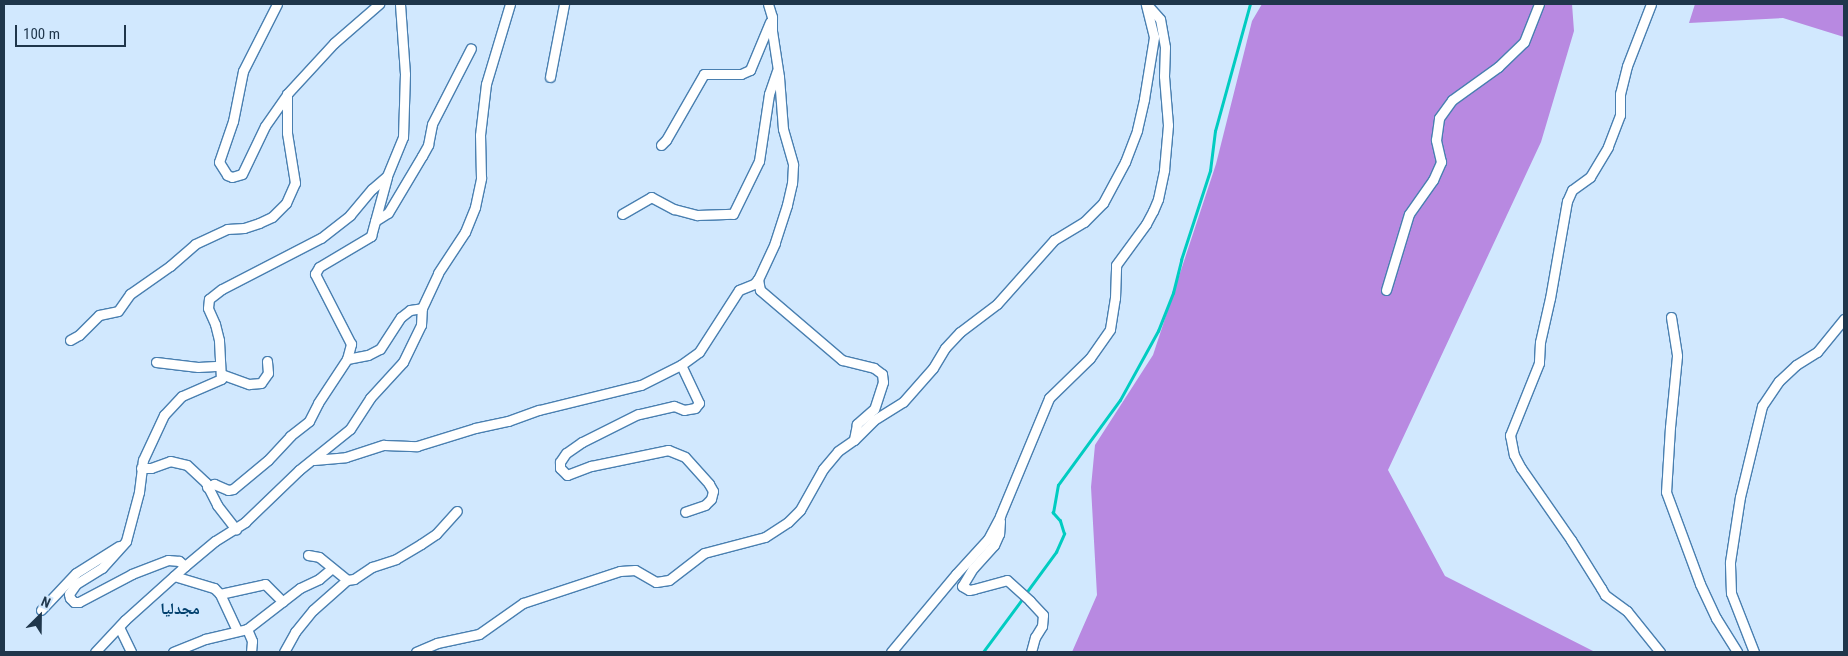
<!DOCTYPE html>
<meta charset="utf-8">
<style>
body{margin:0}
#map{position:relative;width:1848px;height:656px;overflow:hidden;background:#d1e8fe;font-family:"Roboto Condensed","Noto Naskh Arabic",sans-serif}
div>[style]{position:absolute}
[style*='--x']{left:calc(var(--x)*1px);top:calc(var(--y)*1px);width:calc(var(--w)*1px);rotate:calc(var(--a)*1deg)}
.forest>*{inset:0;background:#b889e1}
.stream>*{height:2.5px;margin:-1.25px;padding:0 1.25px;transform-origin:1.25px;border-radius:1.25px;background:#01ccc1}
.roads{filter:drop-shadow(1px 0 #497fb0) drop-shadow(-1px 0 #497fb0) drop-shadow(0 1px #497fb0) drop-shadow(0 -1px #497fb0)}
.minor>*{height:9px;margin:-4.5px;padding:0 4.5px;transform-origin:4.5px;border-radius:4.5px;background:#fff}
span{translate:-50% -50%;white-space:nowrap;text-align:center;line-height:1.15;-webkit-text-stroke:4px #d1e8fe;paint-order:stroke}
.quarter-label{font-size:16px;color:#02406d;font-weight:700}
.frame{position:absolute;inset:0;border:5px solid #1f364b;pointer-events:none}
.north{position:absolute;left:15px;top:591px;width:50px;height:50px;-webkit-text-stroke:4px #d1e8fe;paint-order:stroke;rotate:23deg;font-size:14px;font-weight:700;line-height:20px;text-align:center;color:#1f364b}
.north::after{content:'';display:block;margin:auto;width:18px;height:22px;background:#1f364b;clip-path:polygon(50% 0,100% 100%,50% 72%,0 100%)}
.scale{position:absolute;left:15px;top:25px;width:111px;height:22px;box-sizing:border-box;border:2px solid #1f364b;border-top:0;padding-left:6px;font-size:15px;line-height:18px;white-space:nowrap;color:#1f364b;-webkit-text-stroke:4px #d1e8fe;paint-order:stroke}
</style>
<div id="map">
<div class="forest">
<i style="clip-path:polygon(1262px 4px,1572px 4px,1574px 31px,1541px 142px,1388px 470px,1445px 576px,1595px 652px,1072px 652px,1097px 595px,1091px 487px,1095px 445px,1153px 355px,1216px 164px,1252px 21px)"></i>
<i style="clip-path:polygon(1695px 4px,1844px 4px,1844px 37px,1783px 18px,1689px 23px)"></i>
</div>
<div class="stream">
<i style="--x:1026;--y:593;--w:51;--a:-53.8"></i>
<i style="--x:1056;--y:552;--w:20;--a:-66"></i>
<i style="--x:1064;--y:534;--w:14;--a:-107"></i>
<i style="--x:1060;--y:521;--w:11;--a:-131"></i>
<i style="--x:1053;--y:513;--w:28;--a:-80"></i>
<i style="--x:1058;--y:485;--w:105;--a:-53.9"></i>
<i style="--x:1120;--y:400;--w:79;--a:-61.2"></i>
<i style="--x:1158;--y:331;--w:41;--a:-68.5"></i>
<i style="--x:1173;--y:293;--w:34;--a:-76"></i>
<i style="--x:1181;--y:260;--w:94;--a:-72"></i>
<i style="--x:1210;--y:171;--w:40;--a:-82.9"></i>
<i style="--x:1215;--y:131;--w:132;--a:-74.6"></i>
<i style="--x:983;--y:652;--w:67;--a:-53.5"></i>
</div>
<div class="roads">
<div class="minor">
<i style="--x:277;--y:4;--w:75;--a:116.9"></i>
<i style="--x:243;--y:71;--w:51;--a:101.3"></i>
<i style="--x:233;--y:121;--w:43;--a:108.9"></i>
<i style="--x:219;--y:162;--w:15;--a:58"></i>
<i style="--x:227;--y:175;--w:5;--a:22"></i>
<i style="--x:232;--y:177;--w:10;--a:-17"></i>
<i style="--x:242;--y:174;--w:53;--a:-64.4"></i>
<i style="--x:265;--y:126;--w:39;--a:-55"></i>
<i style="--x:287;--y:94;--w:69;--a:-47.3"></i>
<i style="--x:334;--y:43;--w:60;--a:-40.9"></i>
<i style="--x:768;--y:4;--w:14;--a:73"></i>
<i style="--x:772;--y:17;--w:14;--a:90"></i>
<i style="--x:772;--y:31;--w:47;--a:81.3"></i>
<i style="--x:779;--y:77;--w:52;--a:85.6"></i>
<i style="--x:783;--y:129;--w:37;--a:74"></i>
<i style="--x:793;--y:165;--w:18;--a:93"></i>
<i style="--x:792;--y:183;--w:23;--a:103"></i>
<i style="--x:787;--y:205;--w:40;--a:108"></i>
<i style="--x:775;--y:243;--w:40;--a:115"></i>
<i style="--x:758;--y:279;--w:11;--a:80"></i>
<i style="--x:760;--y:290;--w:108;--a:40.5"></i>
<i style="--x:842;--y:360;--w:33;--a:14"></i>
<i style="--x:874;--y:368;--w:10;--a:37"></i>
<i style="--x:882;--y:374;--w:8;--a:83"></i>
<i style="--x:883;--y:382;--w:28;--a:108"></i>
<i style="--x:874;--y:409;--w:23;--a:139"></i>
<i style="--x:857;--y:424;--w:16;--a:101"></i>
<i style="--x:1651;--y:4;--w:66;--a:111.2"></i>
<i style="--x:1627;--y:66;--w:29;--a:104"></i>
<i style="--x:1620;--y:94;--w:21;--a:90"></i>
<i style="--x:1620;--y:115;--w:34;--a:111"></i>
<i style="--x:1608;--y:147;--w:35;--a:121"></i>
<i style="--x:1590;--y:177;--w:22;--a:144"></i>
<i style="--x:1572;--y:190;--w:12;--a:114"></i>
<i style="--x:1567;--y:201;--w:98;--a:99.9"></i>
<i style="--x:1550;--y:298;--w:45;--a:102.8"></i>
<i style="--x:1540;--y:342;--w:21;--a:93"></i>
<i style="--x:1539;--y:363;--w:78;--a:111.9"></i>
<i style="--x:1510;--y:435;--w:20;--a:79"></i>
<i style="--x:1514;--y:455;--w:15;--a:62"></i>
<i style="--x:1521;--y:468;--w:88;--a:55.2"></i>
<i style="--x:1571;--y:540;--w:57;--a:58"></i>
<i style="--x:1601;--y:588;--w:8;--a:60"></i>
<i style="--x:1605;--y:595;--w:27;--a:36"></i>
<i style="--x:1627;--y:611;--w:53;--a:51.2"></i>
<i style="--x:550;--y:77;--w:74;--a:-79.1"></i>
<i style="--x:661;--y:145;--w:7;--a:-45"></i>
<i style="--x:666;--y:140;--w:76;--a:-60.1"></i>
<i style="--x:704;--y:74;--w:37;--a:0"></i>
<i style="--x:741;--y:74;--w:10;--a:-24"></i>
<i style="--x:750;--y:70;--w:52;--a:-67.4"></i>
<i style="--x:622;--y:214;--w:34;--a:-30"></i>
<i style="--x:651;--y:197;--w:26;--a:28"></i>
<i style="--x:674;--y:209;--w:24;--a:15"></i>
<i style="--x:697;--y:215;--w:36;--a:-2"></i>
<i style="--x:733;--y:214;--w:59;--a:-63.9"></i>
<i style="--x:759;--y:161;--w:68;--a:-81.5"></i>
<i style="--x:769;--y:94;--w:24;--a:-71"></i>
<i style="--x:375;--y:221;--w:15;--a:-32"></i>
<i style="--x:388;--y:213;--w:66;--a:-59.2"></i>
<i style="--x:422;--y:156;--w:13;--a:-61"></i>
<i style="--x:428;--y:145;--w:21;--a:-79"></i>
<i style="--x:432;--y:124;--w:85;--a:-62.8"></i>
<i style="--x:1386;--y:290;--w:79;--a:-73.2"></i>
<i style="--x:1409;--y:214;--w:42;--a:-54.8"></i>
<i style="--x:1433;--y:180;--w:20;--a:-66"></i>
<i style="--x:1441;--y:162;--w:23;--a:-103"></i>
<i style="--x:1436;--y:140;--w:22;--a:-82"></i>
<i style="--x:1439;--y:118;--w:22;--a:-54"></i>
<i style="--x:1452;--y:100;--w:57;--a:-35.7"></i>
<i style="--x:1498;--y:67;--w:36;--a:-44"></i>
<i style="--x:1524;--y:42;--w:41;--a:-68.5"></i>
<i style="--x:1671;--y:317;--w:39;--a:81"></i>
<i style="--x:1677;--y:356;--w:71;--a:95.6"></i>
<i style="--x:1670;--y:427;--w:65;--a:93.5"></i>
<i style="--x:1666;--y:492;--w:98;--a:69.7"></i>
<i style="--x:1700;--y:584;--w:38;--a:65"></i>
<i style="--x:1716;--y:618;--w:40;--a:58"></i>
<i style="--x:70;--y:340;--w:10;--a:-29"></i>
<i style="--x:79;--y:335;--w:28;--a:-45"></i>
<i style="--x:99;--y:315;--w:19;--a:-12"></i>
<i style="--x:118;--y:311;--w:21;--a:-55"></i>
<i style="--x:130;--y:294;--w:49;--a:-35"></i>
<i style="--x:170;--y:266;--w:33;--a:-41"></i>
<i style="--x:195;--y:244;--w:35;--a:-25"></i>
<i style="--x:227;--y:229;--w:17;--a:-3"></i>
<i style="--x:244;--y:228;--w:16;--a:-18"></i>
<i style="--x:259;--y:223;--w:14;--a:-25"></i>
<i style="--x:272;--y:217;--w:20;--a:-45"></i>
<i style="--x:286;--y:203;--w:22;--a:-66"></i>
<i style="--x:295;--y:183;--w:51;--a:-99.1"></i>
<i style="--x:287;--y:133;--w:39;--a:-90"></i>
<i style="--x:347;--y:359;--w:21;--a:-11"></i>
<i style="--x:368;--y:355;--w:13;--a:-27"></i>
<i style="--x:380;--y:349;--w:38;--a:-57"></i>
<i style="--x:401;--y:317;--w:11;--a:-38"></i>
<i style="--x:410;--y:310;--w:12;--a:-9"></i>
<i style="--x:156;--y:362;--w:42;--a:6.8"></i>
<i style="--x:198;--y:367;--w:22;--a:-3"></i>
<i style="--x:681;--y:365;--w:42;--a:64.7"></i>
<i style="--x:699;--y:403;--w:6;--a:129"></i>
<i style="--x:695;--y:408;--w:11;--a:170"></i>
<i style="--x:684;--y:410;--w:11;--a:-158"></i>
<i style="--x:674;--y:406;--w:37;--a:167"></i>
<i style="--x:638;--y:414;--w:63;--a:153.4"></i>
<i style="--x:582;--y:442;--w:19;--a:145"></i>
<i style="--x:566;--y:453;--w:11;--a:124"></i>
<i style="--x:560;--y:462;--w:6;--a:90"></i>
<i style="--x:560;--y:468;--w:10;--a:45"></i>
<i style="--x:567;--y:475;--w:26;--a:-21"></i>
<i style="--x:591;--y:466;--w:79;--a:-11.7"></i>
<i style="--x:668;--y:450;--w:18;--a:22"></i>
<i style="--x:685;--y:457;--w:36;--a:48"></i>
<i style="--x:709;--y:484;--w:8;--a:60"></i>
<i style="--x:713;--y:491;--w:8;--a:104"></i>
<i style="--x:711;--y:499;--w:8;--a:135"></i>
<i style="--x:705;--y:505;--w:21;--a:161"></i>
<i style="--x:221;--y:374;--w:30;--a:20"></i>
<i style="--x:249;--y:384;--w:12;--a:-5"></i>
<i style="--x:261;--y:383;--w:12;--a:-55"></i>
<i style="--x:268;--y:373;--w:12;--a:-95"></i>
<i style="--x:314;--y:460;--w:32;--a:-5"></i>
<i style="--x:346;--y:457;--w:40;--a:-18"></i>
<i style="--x:384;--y:445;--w:33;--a:2"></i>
<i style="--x:417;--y:446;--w:61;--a:-17.2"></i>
<i style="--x:475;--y:428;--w:34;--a:-12"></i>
<i style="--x:508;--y:421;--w:33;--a:-20"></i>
<i style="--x:539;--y:410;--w:105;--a:-13.8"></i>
<i style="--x:641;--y:385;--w:45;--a:-26.6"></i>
<i style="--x:681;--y:365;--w:22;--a:-36"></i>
<i style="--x:699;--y:352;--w:74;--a:-57.2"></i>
<i style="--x:739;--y:290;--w:16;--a:-22"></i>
<i style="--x:754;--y:284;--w:6;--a:-51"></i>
<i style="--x:141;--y:468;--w:10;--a:0"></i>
<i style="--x:151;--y:468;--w:20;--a:-20"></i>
<i style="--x:170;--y:461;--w:17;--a:13"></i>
<i style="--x:187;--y:465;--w:26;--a:43"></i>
<i style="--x:206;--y:483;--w:25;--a:63"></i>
<i style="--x:217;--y:505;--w:31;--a:52"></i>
<i style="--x:207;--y:487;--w:8;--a:-23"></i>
<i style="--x:214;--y:484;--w:15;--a:23"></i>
<i style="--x:228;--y:490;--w:5;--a:-11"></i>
<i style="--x:233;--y:489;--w:45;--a:-39.6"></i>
<i style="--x:268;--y:460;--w:33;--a:-47"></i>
<i style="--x:290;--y:436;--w:24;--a:-38"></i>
<i style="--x:309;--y:421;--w:20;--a:-63"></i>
<i style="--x:318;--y:403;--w:53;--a:-56.6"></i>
<i style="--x:347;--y:359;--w:16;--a:-75"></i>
<i style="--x:351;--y:344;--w:79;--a:-117.2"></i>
<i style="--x:315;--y:274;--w:8;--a:-60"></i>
<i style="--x:319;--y:267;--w:61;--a:-30.8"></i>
<i style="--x:371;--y:236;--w:61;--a:-74.8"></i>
<i style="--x:1000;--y:521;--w:13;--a:94"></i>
<i style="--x:999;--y:534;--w:12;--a:114"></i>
<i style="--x:994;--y:545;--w:31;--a:132"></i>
<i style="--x:973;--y:568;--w:21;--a:121"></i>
<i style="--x:962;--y:586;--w:8;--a:30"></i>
<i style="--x:969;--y:590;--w:5;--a:-11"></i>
<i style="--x:974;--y:589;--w:34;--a:-15"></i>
<i style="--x:1007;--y:580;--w:31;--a:42"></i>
<i style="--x:1030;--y:601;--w:19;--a:47"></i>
<i style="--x:1043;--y:615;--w:11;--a:95"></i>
<i style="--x:1042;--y:626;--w:13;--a:122"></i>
<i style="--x:1035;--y:637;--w:16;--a:105"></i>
<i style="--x:308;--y:555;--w:11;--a:10"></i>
<i style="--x:319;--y:557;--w:36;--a:39"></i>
<i style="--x:347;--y:580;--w:7;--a:-8"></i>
<i style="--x:354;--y:579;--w:22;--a:-34"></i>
<i style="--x:372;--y:567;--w:25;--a:-18"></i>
<i style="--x:396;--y:559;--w:29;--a:-31"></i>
<i style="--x:421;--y:544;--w:18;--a:-34"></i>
<i style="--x:436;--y:534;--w:31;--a:-48"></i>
<i style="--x:185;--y:566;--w:8;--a:-140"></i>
<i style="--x:179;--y:561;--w:11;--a:-175"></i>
<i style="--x:168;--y:560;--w:39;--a:159"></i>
<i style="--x:132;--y:574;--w:60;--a:152.2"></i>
<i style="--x:79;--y:602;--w:5;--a:180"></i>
<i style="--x:74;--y:602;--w:6;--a:-135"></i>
<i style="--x:70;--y:598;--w:4;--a:-104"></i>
<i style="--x:69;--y:594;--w:12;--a:-55"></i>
<i style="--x:76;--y:584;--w:31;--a:-32"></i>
<i style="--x:102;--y:568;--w:36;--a:-48"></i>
<i style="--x:126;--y:541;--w:51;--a:-75.1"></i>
<i style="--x:139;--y:492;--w:32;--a:-83"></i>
<i style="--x:143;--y:460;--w:50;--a:-65"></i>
<i style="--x:164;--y:415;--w:26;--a:-47"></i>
<i style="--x:182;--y:396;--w:43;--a:-23.6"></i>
<i style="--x:221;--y:379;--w:39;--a:-93"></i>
<i style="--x:219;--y:340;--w:16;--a:-104"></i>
<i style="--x:215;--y:324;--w:17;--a:-114"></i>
<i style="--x:208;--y:308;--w:9;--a:-84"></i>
<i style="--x:209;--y:299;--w:16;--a:-38"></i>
<i style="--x:222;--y:289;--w:111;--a:-27.3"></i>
<i style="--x:321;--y:238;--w:37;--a:-38"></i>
<i style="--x:350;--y:215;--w:34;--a:-50"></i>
<i style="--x:372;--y:189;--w:20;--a:-41"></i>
<i style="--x:387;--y:176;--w:42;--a:-67.7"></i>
<i style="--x:403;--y:137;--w:63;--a:-88.2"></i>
<i style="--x:405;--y:74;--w:70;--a:-94.1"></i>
<i style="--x:174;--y:576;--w:42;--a:16.7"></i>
<i style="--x:214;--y:588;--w:8;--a:45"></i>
<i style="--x:220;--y:594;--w:40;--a:65"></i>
<i style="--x:220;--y:594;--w:46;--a:-12.5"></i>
<i style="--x:265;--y:584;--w:25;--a:45"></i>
<i style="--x:41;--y:610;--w:51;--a:-46.6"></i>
<i style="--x:76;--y:573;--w:51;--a:-32.1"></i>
<i style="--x:119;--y:627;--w:28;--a:64"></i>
<i style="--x:247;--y:629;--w:13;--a:67"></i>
<i style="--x:252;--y:641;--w:11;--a:95"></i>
<i style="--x:95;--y:652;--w:44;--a:-46.8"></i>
<i style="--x:125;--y:620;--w:81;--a:-42"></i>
<i style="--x:185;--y:566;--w:39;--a:-40"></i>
<i style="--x:215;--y:541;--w:36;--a:-32"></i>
<i style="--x:245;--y:522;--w:75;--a:-43.9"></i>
<i style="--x:299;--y:470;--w:65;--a:-38.8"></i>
<i style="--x:350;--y:429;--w:37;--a:-57"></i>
<i style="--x:370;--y:398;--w:49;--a:-47.5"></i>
<i style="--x:403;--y:362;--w:41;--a:-64.1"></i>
<i style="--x:421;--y:325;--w:17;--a:-87"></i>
<i style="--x:422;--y:308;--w:38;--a:-65"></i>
<i style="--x:438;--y:273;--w:49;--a:-56.6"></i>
<i style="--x:465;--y:232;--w:27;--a:-68"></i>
<i style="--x:475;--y:207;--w:30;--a:-78"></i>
<i style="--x:481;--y:178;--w:43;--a:-91.3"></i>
<i style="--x:480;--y:135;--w:51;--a:-83.3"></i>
<i style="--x:486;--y:84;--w:84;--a:-73.3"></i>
<i style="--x:173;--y:652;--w:35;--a:-22"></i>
<i style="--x:205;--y:639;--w:43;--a:-13.4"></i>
<i style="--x:247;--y:629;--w:67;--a:-37.7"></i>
<i style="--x:300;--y:588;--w:21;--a:-25"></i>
<i style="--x:319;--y:579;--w:17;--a:-40"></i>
<i style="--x:284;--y:652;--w:23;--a:-61"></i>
<i style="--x:295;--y:632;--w:28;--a:-51"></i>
<i style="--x:313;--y:610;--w:45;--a:-41.4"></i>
<i style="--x:416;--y:652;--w:23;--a:-23"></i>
<i style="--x:437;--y:643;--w:43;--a:-12.1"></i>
<i style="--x:479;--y:634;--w:54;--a:-35.2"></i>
<i style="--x:523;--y:603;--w:102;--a:-18.3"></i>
<i style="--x:620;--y:571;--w:15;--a:-4"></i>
<i style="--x:635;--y:570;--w:24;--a:30"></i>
<i style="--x:656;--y:582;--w:13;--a:-9"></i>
<i style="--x:669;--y:580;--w:44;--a:-37.6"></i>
<i style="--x:704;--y:553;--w:63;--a:-14.7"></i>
<i style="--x:765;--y:537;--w:27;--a:-33"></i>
<i style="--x:788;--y:522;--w:17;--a:-45"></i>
<i style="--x:800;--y:510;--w:47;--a:-60.7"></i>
<i style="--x:823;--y:469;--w:23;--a:-50"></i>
<i style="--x:838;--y:451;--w:19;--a:-35"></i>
<i style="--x:854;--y:440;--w:28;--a:-45"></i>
<i style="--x:874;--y:420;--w:34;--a:-32"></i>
<i style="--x:903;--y:402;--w:45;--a:-48.6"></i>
<i style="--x:933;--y:368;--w:23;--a:-59"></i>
<i style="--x:945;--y:348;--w:22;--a:-47"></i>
<i style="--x:960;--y:332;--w:46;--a:-37.1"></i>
<i style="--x:997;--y:304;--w:86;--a:-48.3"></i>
<i style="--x:1054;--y:240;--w:35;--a:-31"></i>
<i style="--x:1084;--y:222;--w:27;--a:-45"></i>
<i style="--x:1103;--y:203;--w:47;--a:-61.8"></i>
<i style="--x:1125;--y:162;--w:34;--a:-69"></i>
<i style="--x:1137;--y:130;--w:32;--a:-77"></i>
<i style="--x:1144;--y:99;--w:63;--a:-80.8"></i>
<i style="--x:1154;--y:37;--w:34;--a:-104"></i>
<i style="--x:891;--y:652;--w:102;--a:-50.2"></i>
<i style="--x:956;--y:574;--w:47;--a:-47.6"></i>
<i style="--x:988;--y:539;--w:26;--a:-62"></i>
<i style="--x:1000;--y:516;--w:128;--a:-67.4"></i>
<i style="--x:1049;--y:398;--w:57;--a:-44.3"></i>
<i style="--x:1090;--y:358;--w:35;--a:-55"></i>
<i style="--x:1110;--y:329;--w:31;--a:-81"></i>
<i style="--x:1115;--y:298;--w:33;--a:-88"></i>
<i style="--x:1116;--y:265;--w:51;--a:-53.8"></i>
<i style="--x:1146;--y:224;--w:15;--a:-62"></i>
<i style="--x:1153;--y:211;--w:13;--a:-67"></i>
<i style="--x:1158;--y:199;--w:30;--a:-78"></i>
<i style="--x:1164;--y:170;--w:45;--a:-84.9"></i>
<i style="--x:1168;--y:125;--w:49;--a:-94.7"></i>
<i style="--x:1164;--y:76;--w:29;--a:-88"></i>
<i style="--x:1165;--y:47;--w:28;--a:-100"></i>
<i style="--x:1160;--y:19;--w:15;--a:-132"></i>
<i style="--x:1754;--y:652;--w:63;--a:-111.3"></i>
<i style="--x:1731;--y:593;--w:31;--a:-92"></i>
<i style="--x:1730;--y:562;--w:66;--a:-81.3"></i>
<i style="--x:1740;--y:497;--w:94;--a:-76.4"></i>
<i style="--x:1762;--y:406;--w:30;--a:-56"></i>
<i style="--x:1779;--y:381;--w:23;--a:-43"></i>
<i style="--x:1796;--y:365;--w:25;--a:-32"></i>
<i style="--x:1817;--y:352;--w:43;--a:-50.7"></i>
</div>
</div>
<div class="quarter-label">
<span style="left:180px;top:609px">مجدليا</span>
</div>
<div class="frame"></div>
<div class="north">N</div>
<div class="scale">100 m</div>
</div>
